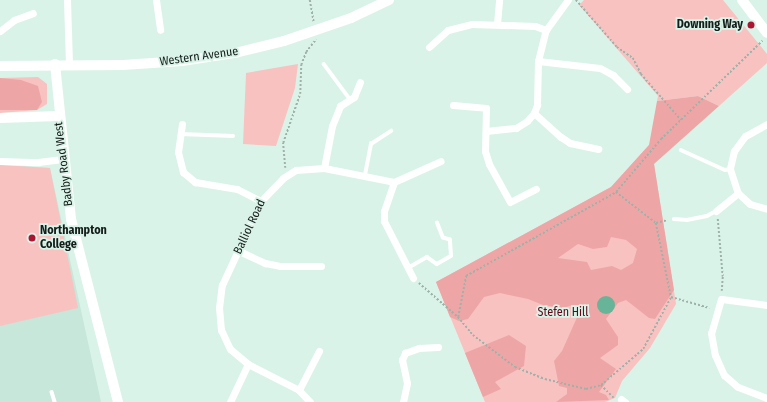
<!DOCTYPE html>
<style>
body{margin:0}
#map{position:relative;width:767px;height:402px;overflow:hidden;background:#daf3e8;font-family:"Fira Sans Condensed",sans-serif}
div>[style]{position:absolute}
[style*='--x']{left:calc(var(--x)*1px);top:calc(var(--y)*1px);width:calc(var(--w)*1px);rotate:calc(var(--a)*1deg)}
.built>*{inset:0;background:#c6e7d9}
.green>*{inset:0;background:#f8c2c1}
.forest>*{inset:0;background:#eea5a6}
.water>*{inset:0;background:#68b498}
.round{border-radius:50%}
.path>*{height:1.5px;margin-top:-0.75px;transform-origin:0;background:repeating-linear-gradient(90deg,#9eb2a9 0 2px,transparent 0 4px)}
.lane>*{height:3.5px;margin:-1.75px;padding:0 1.75px;transform-origin:1.75px;border-radius:1.75px;background:#fff}
.street>*{height:7px;margin:-3.5px;padding:0 3.5px;transform-origin:3.5px;border-radius:3.5px;background:#fff}
.secondary>*{height:10px;margin:-5px;padding:0 5px;transform-origin:5px;border-radius:5px;background:#fff}
.dots>*{width:11px;height:11px;translate:-50% -50%;box-sizing:border-box;border:2px solid #daf3e8;border-radius:50%}
span{translate:-50% -50%;white-space:nowrap;text-align:center;line-height:1.15;-webkit-text-stroke:3.5px #daf3e8;paint-order:stroke}
.poi-label{font-size:12px;color:#141d1a;font-weight:700}
.right{translate:-100% -50%;text-align:right}
.left{translate:0 -50%;text-align:left}
.street-label{font-size:12px;color:#141d1a}
.park-label{font-size:12px;color:#600919}
</style>
<div id="map">
<div class="built">
<i style="clip-path:polygon(0 165px,50px 168px,101px 402px,0 402px)"></i>
</div>
<div class="green">
<i style="clip-path:polygon(584px 0,723px 0,767px 54px,767px 63px,719px 106px,698px 96px,657px 101px,658px 96px,579px 5px)"></i>
<i style="clip-path:polygon(298px 64px,295px 88px,276px 146px,243px 144px,246px 73px)"></i>
<i style="clip-path:polygon(38px 77px,47px 84px,47px 104px,37px 110px,0 113px,0 78px)"></i>
<i style="clip-path:polygon(649px 145px,654px 164px,676px 304px,650px 348px,622px 381px,615px 398px,605px 402px,485px 402px,436px 282px,611px 187px)"></i>
<i style="clip-path:polygon(0 165px,50px 168px,78px 308px,0 326px)"></i>
</div>
<div class="forest">
<i style="clip-path:polygon(0 78px,21px 80px,38px 86px,42px 102px,37px 110px,0 110px)"></i>
<i style="clip-path:polygon(evenodd,698px 96px,719px 106px,654px 164px,674px 290px,655px 319px,649px 318px,626px 300px,618px 303px,606px 319px,618px 337px,618px 345px,600px 358px,616px 369px,599px 392px,606px 395px,609px 400px,556px 402px,567px 394px,567px 388px,559px 386px,554px 361px,562px 351px,579px 313px,573px 305px,563px 308px,543px 305px,528px 299px,500px 293px,484px 297px,468px 319px,459px 321px,450px 317px,436px 282px,611px 187px,649px 145px,657px 101px,698px 96px,611px 237px,626px 240px,637px 249px,633px 263px,621px 270px,612px 266px,591px 270px,587px 262px,558px 258px,578px 244px,593px 249px,607px 247px,611px 237px)"></i>
<i style="clip-path:polygon(509px 335px,526px 346px,524px 366px,495px 382px,501px 389px,483px 397px,465px 353px)"></i>
</div>
<div class="water">
<i class="round" style="left:597px;top:296px;width:18px;height:18px"></i>
</div>
<div class="path">
<i style="--x:310;--y:0;--w:22;--a:80"></i>
<i style="--x:576;--y:0;--w:62;--a:48.9"></i>
<i style="--x:617;--y:47;--w:19;--a:35"></i>
<i style="--x:633;--y:58;--w:18;--a:63"></i>
<i style="--x:641;--y:74;--w:61;--a:49"></i>
<i style="--x:285;--y:168;--w:25;--a:-95"></i>
<i style="--x:283;--y:143;--w:52;--a:-70.9"></i>
<i style="--x:300;--y:94;--w:29;--a:-88"></i>
<i style="--x:301;--y:65;--w:14;--a:-69"></i>
<i style="--x:306;--y:52;--w:16;--a:-52"></i>
<i style="--x:616;--y:192;--w:70;--a:-49.7"></i>
<i style="--x:661;--y:139;--w:141;--a:-44.1"></i>
<i style="--x:718;--y:219;--w:58;--a:85.1"></i>
<i style="--x:723;--y:277;--w:14;--a:94"></i>
<i style="--x:656;--y:223;--w:12;--a:-14"></i>
<i style="--x:419;--y:283;--w:52;--a:41.1"></i>
<i style="--x:458;--y:317;--w:42;--a:-79"></i>
<i style="--x:466;--y:276;--w:172;--a:-29.2"></i>
<i style="--x:616;--y:192;--w:51;--a:37.8"></i>
<i style="--x:656;--y:223;--w:76;--a:78.5"></i>
<i style="--x:458;--y:317;--w:23;--a:50"></i>
<i style="--x:473;--y:335;--w:53;--a:37.3"></i>
<i style="--x:515;--y:367;--w:32;--a:22"></i>
<i style="--x:545;--y:379;--w:42;--a:13.7"></i>
<i style="--x:586;--y:389;--w:16;--a:-15"></i>
<i style="--x:601;--y:385;--w:18;--a:45"></i>
<i style="--x:601;--y:385;--w:55;--a:-40.6"></i>
<i style="--x:643;--y:349;--w:59;--a:-61.7"></i>
<i style="--x:671;--y:297;--w:40;--a:16"></i>
</div>
<div class="lane">
<i style="--x:324;--y:64;--w:44;--a:53.4"></i>
<i style="--x:180;--y:134;--w:53;--a:2.2"></i>
<i style="--x:681;--y:150;--w:48;--a:24.4"></i>
<i style="--x:725;--y:170;--w:5;--a:-11"></i>
<i style="--x:365;--y:175;--w:32;--a:-79"></i>
<i style="--x:371;--y:144;--w:24;--a:-33"></i>
<i style="--x:674;--y:219;--w:13;--a:4"></i>
<i style="--x:687;--y:220;--w:20;--a:-11"></i>
<i style="--x:707;--y:216;--w:10;--a:-29"></i>
<i style="--x:408;--y:268;--w:22;--a:-30"></i>
<i style="--x:427;--y:257;--w:12;--a:35"></i>
<i style="--x:437;--y:264;--w:16;--a:-30"></i>
<i style="--x:451;--y:256;--w:16;--a:-94"></i>
<i style="--x:450;--y:240;--w:7;--a:-164"></i>
<i style="--x:443;--y:238;--w:16;--a:-112"></i>
<i style="--x:52;--y:392;--w:10;--a:73"></i>
</div>
<div class="street">
<i style="--x:67;--y:0;--w:65;--a:88.2"></i>
<i style="--x:156;--y:0;--w:30;--a:82"></i>
<i style="--x:497;--y:24;--w:24;--a:-85"></i>
<i style="--x:0;--y:31;--w:18;--a:-38"></i>
<i style="--x:14;--y:20;--w:20;--a:-20"></i>
<i style="--x:429;--y:47;--w:25;--a:-42"></i>
<i style="--x:448;--y:30;--w:25;--a:-14"></i>
<i style="--x:472;--y:24;--w:63;--a:1.8"></i>
<i style="--x:535;--y:26;--w:12;--a:20"></i>
<i style="--x:538;--y:61;--w:62;--a:6.4"></i>
<i style="--x:600;--y:68;--w:15;--a:28"></i>
<i style="--x:613;--y:75;--w:20;--a:45"></i>
<i style="--x:453;--y:105;--w:33;--a:5"></i>
<i style="--x:486;--y:108;--w:43;--a:91.3"></i>
<i style="--x:485;--y:151;--w:14;--a:73"></i>
<i style="--x:489;--y:164;--w:43;--a:61.1"></i>
<i style="--x:510;--y:202;--w:29;--a:-27"></i>
<i style="--x:534;--y:113;--w:36;--a:42"></i>
<i style="--x:561;--y:137;--w:11;--a:34"></i>
<i style="--x:570;--y:143;--w:29;--a:12"></i>
<i style="--x:182;--y:124;--w:28;--a:98"></i>
<i style="--x:178;--y:152;--w:21;--a:76"></i>
<i style="--x:183;--y:172;--w:16;--a:40"></i>
<i style="--x:195;--y:182;--w:43;--a:9.5"></i>
<i style="--x:237;--y:189;--w:27;--a:27"></i>
<i style="--x:767;--y:124;--w:25;--a:151"></i>
<i style="--x:745;--y:136;--w:19;--a:126"></i>
<i style="--x:734;--y:151;--w:18;--a:103"></i>
<i style="--x:730;--y:169;--w:25;--a:72"></i>
<i style="--x:738;--y:193;--w:16;--a:43"></i>
<i style="--x:750;--y:204;--w:18;--a:16"></i>
<i style="--x:486;--y:131;--w:30;--a:-6"></i>
<i style="--x:516;--y:128;--w:13;--a:-32"></i>
<i style="--x:527;--y:121;--w:11;--a:-49"></i>
<i style="--x:534;--y:113;--w:9;--a:-69"></i>
<i style="--x:537;--y:105;--w:44;--a:-88.7"></i>
<i style="--x:538;--y:61;--w:32;--a:-76"></i>
<i style="--x:546;--y:30;--w:37;--a:-54"></i>
<i style="--x:0;--y:161;--w:38;--a:2"></i>
<i style="--x:38;--y:162;--w:25;--a:-7"></i>
<i style="--x:324;--y:168;--w:43;--a:-79.2"></i>
<i style="--x:332;--y:126;--w:22;--a:-68"></i>
<i style="--x:340;--y:106;--w:17;--a:-33"></i>
<i style="--x:354;--y:97;--w:16;--a:-68"></i>
<i style="--x:394;--y:182;--w:31;--a:109"></i>
<i style="--x:384;--y:211;--w:10;--a:90"></i>
<i style="--x:384;--y:221;--w:64;--a:63"></i>
<i style="--x:716;--y:211;--w:28;--a:-39"></i>
<i style="--x:239;--y:251;--w:29;--a:25"></i>
<i style="--x:265;--y:263;--w:15;--a:11"></i>
<i style="--x:280;--y:266;--w:41;--a:0"></i>
<i style="--x:767;--y:305;--w:46;--a:-172.6"></i>
<i style="--x:721;--y:299;--w:35;--a:106"></i>
<i style="--x:711;--y:333;--w:22;--a:80"></i>
<i style="--x:715;--y:355;--w:22;--a:66"></i>
<i style="--x:724;--y:375;--w:18;--a:41"></i>
<i style="--x:738;--y:387;--w:31;--a:21"></i>
<i style="--x:299;--y:390;--w:44;--a:-62.9"></i>
<i style="--x:621;--y:399;--w:5;--a:37"></i>
<i style="--x:230;--y:402;--w:42;--a:-64.7"></i>
<i style="--x:310;--y:402;--w:16;--a:-133"></i>
<i style="--x:299;--y:390;--w:57;--a:-153"></i>
<i style="--x:248;--y:364;--w:23;--a:-140"></i>
<i style="--x:230;--y:349;--w:21;--a:-115"></i>
<i style="--x:221;--y:330;--w:22;--a:-95"></i>
<i style="--x:219;--y:308;--w:23;--a:-83"></i>
<i style="--x:222;--y:285;--w:93;--a:-65.1"></i>
<i style="--x:261;--y:201;--w:32;--a:-46"></i>
<i style="--x:283;--y:178;--w:15;--a:-32"></i>
<i style="--x:296;--y:170;--w:28;--a:-4"></i>
<i style="--x:324;--y:168;--w:71;--a:11.3"></i>
<i style="--x:394;--y:182;--w:51;--a:-24.1"></i>
<i style="--x:403;--y:402;--w:19;--a:-78"></i>
<i style="--x:407;--y:383;--w:24;--a:-102"></i>
<i style="--x:402;--y:360;--w:8;--a:-67"></i>
<i style="--x:405;--y:353;--w:15;--a:-20"></i>
<i style="--x:419;--y:348;--w:19;--a:-3"></i>
</div>
<div class="secondary">
<i style="--x:742;--y:0;--w:41;--a:52.9"></i>
<i style="--x:55;--y:64;--w:156;--a:84.1"></i>
<i style="--x:71;--y:219;--w:189;--a:75.6"></i>
<i style="--x:0;--y:66;--w:123;--a:-0.5"></i>
<i style="--x:123;--y:65;--w:59;--a:-3.9"></i>
<i style="--x:182;--y:61;--w:54;--a:-8.6"></i>
<i style="--x:235;--y:53;--w:50;--a:-13.8"></i>
<i style="--x:284;--y:41;--w:71;--a:-18.9"></i>
<i style="--x:351;--y:18;--w:42;--a:-25.3"></i>
<i style="--x:0;--y:118;--w:59;--a:-1.9"></i>
</div>
<div class="dots">
<i style="left:751px;top:25px;background:#ab1532"></i>
<i style="left:32px;top:238px;background:#ab1532"></i>
</div>
<div class="poi-label">
<span class="right" style="left:743px;top:25px">Downing Way</span>
<span class="left" style="left:40px;top:238px">Northampton<br>College</span>
</div>
<div class="street-label">
<span style="left:199px;top:57px;rotate:-8deg">Western Avenue</span>
<span style="left:64px;top:164px;rotate:-97deg">Badby Road West</span>
<span style="left:250px;top:227px;rotate:-65deg">Balliol Road</span>
</div>
<div class="park-label">
<span style="left:563px;top:313px">Stefen Hill</span>
</div>
</div>
